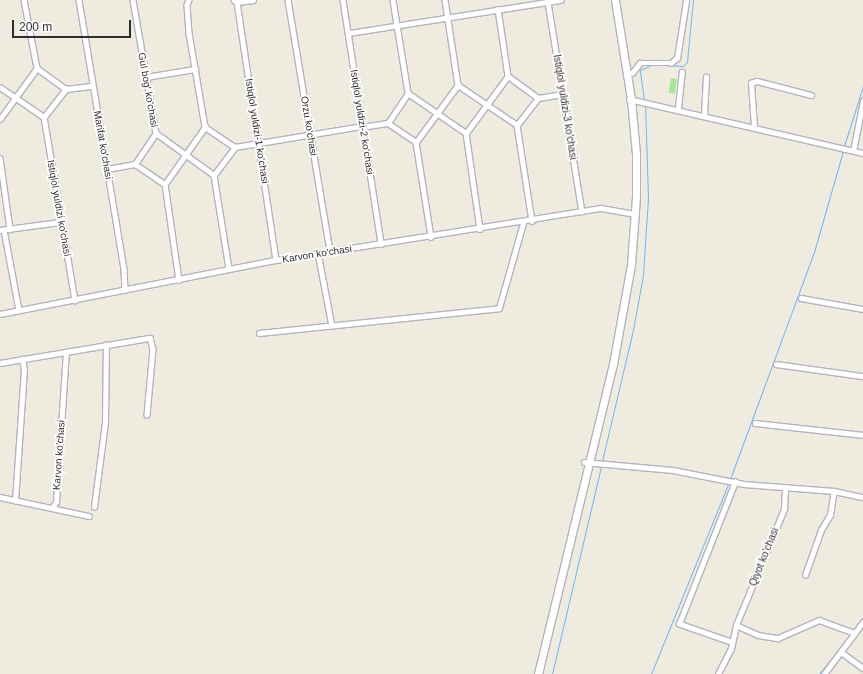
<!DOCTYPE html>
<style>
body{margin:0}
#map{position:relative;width:863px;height:674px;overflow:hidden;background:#efebdf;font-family:Helvetica,sans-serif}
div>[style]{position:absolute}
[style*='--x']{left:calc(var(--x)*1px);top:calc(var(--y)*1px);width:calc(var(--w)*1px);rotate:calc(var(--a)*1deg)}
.green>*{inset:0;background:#a5e69a;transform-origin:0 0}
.stream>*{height:1px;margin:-0.5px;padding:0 0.5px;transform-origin:0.5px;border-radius:0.5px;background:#6fb6f3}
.roads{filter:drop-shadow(1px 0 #b3b3c1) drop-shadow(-1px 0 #b3b3c1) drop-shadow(0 1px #b3b3c1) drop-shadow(0 -1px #b3b3c1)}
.minor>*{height:4.5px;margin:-2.25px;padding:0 2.25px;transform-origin:2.25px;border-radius:2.25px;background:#fff}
.secondary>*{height:7px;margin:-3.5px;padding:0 3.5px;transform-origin:3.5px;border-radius:3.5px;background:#fff}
span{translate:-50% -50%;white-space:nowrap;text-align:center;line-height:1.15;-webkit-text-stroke:3.5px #fff;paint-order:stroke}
.street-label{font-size:10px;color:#2d2d2d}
.scale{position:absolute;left:12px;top:20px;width:119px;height:18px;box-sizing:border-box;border:2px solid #2d2d2d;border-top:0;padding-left:5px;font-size:12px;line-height:14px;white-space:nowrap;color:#2d2d2d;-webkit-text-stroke:3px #fff;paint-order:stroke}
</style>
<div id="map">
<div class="green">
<i style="left:671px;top:78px;width:6px;height:15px;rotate:9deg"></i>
</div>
<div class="stream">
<i style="--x:664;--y:65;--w:19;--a:3"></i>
<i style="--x:683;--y:66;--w:6;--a:-45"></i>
<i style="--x:687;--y:62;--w:62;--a:-84.5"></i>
<i style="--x:644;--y:100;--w:30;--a:-98"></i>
<i style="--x:640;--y:70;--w:12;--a:-24"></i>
<i style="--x:844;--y:146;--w:63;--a:-72.4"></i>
<i style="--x:602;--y:461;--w:135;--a:-76.7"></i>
<i style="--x:633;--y:330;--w:56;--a:-79.7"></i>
<i style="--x:643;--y:275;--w:77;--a:-86.3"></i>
<i style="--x:648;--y:198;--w:93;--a:-91.8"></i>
<i style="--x:730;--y:479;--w:242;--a:-69.7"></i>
<i style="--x:814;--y:252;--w:105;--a:-74"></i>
<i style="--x:552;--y:674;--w:214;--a:-76.7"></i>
<i style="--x:651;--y:674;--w:205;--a:-67.9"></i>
<i style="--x:819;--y:674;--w:38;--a:-51"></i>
</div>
<div class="roads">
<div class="minor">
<i style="--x:24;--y:0;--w:69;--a:79.2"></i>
<i style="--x:79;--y:0;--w:274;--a:80.5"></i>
<i style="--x:124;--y:270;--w:20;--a:87"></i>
<i style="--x:133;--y:0;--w:135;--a:80.2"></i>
<i style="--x:189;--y:0;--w:5;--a:112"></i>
<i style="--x:187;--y:5;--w:28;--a:86"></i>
<i style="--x:189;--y:33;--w:95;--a:80.3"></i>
<i style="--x:234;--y:0;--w:4;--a:34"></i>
<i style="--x:237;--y:2;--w:16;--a:-7"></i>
<i style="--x:288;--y:0;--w:255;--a:80.5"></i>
<i style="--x:343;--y:0;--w:247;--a:81.1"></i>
<i style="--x:393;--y:0;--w:94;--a:80.8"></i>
<i style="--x:445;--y:0;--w:86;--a:81.3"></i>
<i style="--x:237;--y:2;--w:261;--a:81.4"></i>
<i style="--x:548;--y:2;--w:212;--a:80.8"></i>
<i style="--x:498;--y:9;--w:68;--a:81.5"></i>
<i style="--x:349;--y:33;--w:214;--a:-8.9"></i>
<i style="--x:37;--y:68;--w:36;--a:36"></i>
<i style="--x:66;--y:89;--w:26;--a:-7"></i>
<i style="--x:627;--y:73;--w:5;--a:0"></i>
<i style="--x:632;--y:73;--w:13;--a:-51"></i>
<i style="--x:640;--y:63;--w:31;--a:0"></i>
<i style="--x:671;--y:63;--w:8;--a:-40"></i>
<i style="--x:677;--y:58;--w:58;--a:-81"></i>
<i style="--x:508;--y:76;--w:37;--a:36"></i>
<i style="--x:146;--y:77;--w:50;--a:-9.3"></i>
<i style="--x:458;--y:85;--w:71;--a:34.1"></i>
<i style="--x:0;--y:87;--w:53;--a:34.3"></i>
<i style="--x:408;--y:93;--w:70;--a:34.6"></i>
<i style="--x:629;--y:99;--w:240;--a:13"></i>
<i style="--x:678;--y:108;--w:36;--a:-84"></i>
<i style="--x:704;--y:115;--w:38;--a:-87"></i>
<i style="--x:44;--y:117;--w:186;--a:80.4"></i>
<i style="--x:44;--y:117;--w:36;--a:-52"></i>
<i style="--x:0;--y:119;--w:63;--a:-54"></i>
<i style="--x:388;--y:123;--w:36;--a:-56"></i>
<i style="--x:517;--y:125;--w:97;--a:81.1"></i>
<i style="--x:517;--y:125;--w:34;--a:-52"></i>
<i style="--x:538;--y:98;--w:25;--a:-9"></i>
<i style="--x:205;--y:127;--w:36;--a:34"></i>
<i style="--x:235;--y:147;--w:129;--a:-9.4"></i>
<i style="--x:362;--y:127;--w:26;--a:-9"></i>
<i style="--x:388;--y:123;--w:34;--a:34"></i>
<i style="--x:754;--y:127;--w:44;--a:-93.9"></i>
<i style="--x:751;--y:83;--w:6;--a:-18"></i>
<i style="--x:757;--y:81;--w:56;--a:14.5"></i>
<i style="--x:156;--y:133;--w:72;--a:35.9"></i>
<i style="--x:466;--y:133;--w:97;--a:81.7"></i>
<i style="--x:466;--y:133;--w:71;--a:-53.6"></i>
<i style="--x:416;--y:142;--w:96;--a:81"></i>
<i style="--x:416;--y:142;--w:71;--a:-53.6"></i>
<i style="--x:853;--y:151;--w:51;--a:-78.7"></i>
<i style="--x:0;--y:158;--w:72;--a:82"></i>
<i style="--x:135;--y:164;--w:36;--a:34"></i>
<i style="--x:107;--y:169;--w:28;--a:-10"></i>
<i style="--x:135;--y:164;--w:37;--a:-56"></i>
<i style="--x:214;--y:175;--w:95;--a:80.9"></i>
<i style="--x:214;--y:175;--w:35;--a:-53"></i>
<i style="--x:165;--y:184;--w:97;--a:81.7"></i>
<i style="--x:165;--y:184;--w:70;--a:-54.9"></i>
<i style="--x:0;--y:230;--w:62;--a:-7.5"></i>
<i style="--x:4;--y:230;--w:81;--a:79.4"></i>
<i style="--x:318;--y:253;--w:74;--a:79.1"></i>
<i style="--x:801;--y:298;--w:63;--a:10.1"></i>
<i style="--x:0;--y:314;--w:281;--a:-11.1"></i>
<i style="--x:276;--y:260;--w:329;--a:-9.1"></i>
<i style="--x:601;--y:208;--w:35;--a:10"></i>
<i style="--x:259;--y:333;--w:241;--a:-5.9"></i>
<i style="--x:499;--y:308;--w:88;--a:-74.2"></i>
<i style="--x:0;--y:363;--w:152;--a:-9.5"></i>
<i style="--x:150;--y:338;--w:11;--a:75"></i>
<i style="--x:153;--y:349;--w:66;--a:95.2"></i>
<i style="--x:776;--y:364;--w:88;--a:7.9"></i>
<i style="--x:755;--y:423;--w:109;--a:6.3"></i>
<i style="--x:584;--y:462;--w:89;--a:5.1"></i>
<i style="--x:673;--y:470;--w:72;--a:11.2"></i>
<i style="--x:744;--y:484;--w:90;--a:4.4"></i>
<i style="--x:834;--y:491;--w:30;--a:12"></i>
<i style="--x:0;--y:497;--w:91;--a:12.1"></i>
<i style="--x:15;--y:501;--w:131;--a:-86.1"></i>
<i style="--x:24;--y:370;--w:11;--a:-100"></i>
<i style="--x:94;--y:507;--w:86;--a:-82.6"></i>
<i style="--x:105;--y:422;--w:77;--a:-89.3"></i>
<i style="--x:52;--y:508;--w:7;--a:-56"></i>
<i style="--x:56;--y:502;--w:150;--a:-86.2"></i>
<i style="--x:805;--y:575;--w:48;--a:-70.4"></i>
<i style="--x:821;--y:530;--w:17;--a:-59"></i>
<i style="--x:830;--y:515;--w:24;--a:-81"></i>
<i style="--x:736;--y:625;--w:24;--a:24"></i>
<i style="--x:758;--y:635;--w:20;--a:9"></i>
<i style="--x:778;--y:638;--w:45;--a:-23.7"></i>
<i style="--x:819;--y:620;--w:38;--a:20"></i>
<i style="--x:731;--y:642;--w:55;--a:-160.9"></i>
<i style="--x:679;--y:624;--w:153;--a:-68.5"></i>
<i style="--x:841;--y:652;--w:27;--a:36"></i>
<i style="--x:718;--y:674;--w:28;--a:-63"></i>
<i style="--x:731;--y:649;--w:25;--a:-78"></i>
<i style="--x:736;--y:625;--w:126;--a:-67.5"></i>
<i style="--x:784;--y:509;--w:21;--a:-87"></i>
<i style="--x:824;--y:674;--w:65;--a:-53.1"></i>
</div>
<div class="secondary">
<i style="--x:538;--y:674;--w:319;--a:-76.4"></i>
<i style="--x:613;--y:364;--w:101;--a:-79.7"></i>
<i style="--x:631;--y:265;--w:68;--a:-85.8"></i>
<i style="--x:636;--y:197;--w:43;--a:-90"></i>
<i style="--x:636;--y:154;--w:55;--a:-95.2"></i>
<i style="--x:631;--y:99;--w:100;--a:-99.2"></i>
</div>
</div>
<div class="street-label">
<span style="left:148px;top:90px;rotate:80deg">Gul bog' ko'chasi</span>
<span style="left:565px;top:107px;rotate:81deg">Istiqlol yuldizi-3 ko'chasi</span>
<span style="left:362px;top:122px;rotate:81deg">Istiqlol yuldizi-2 ko'chasi</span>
<span style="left:309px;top:126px;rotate:81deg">Orzu ko'chasi</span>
<span style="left:257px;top:131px;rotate:81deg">Istiqlol yuldizi-1 ko'chasi</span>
<span style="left:103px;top:145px;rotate:80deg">Marifat ko'chasi</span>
<span style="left:59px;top:208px;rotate:80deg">Istiqlol yuldizi ko'chasi</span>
<span style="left:317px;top:254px;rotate:-9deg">Karvon ko'chasi</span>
<span style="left:59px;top:455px;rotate:-86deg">Karvon ko'chasi</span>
<span style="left:764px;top:557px;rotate:-68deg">Qiyot ko'chasi</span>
</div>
<div class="scale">200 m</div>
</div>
